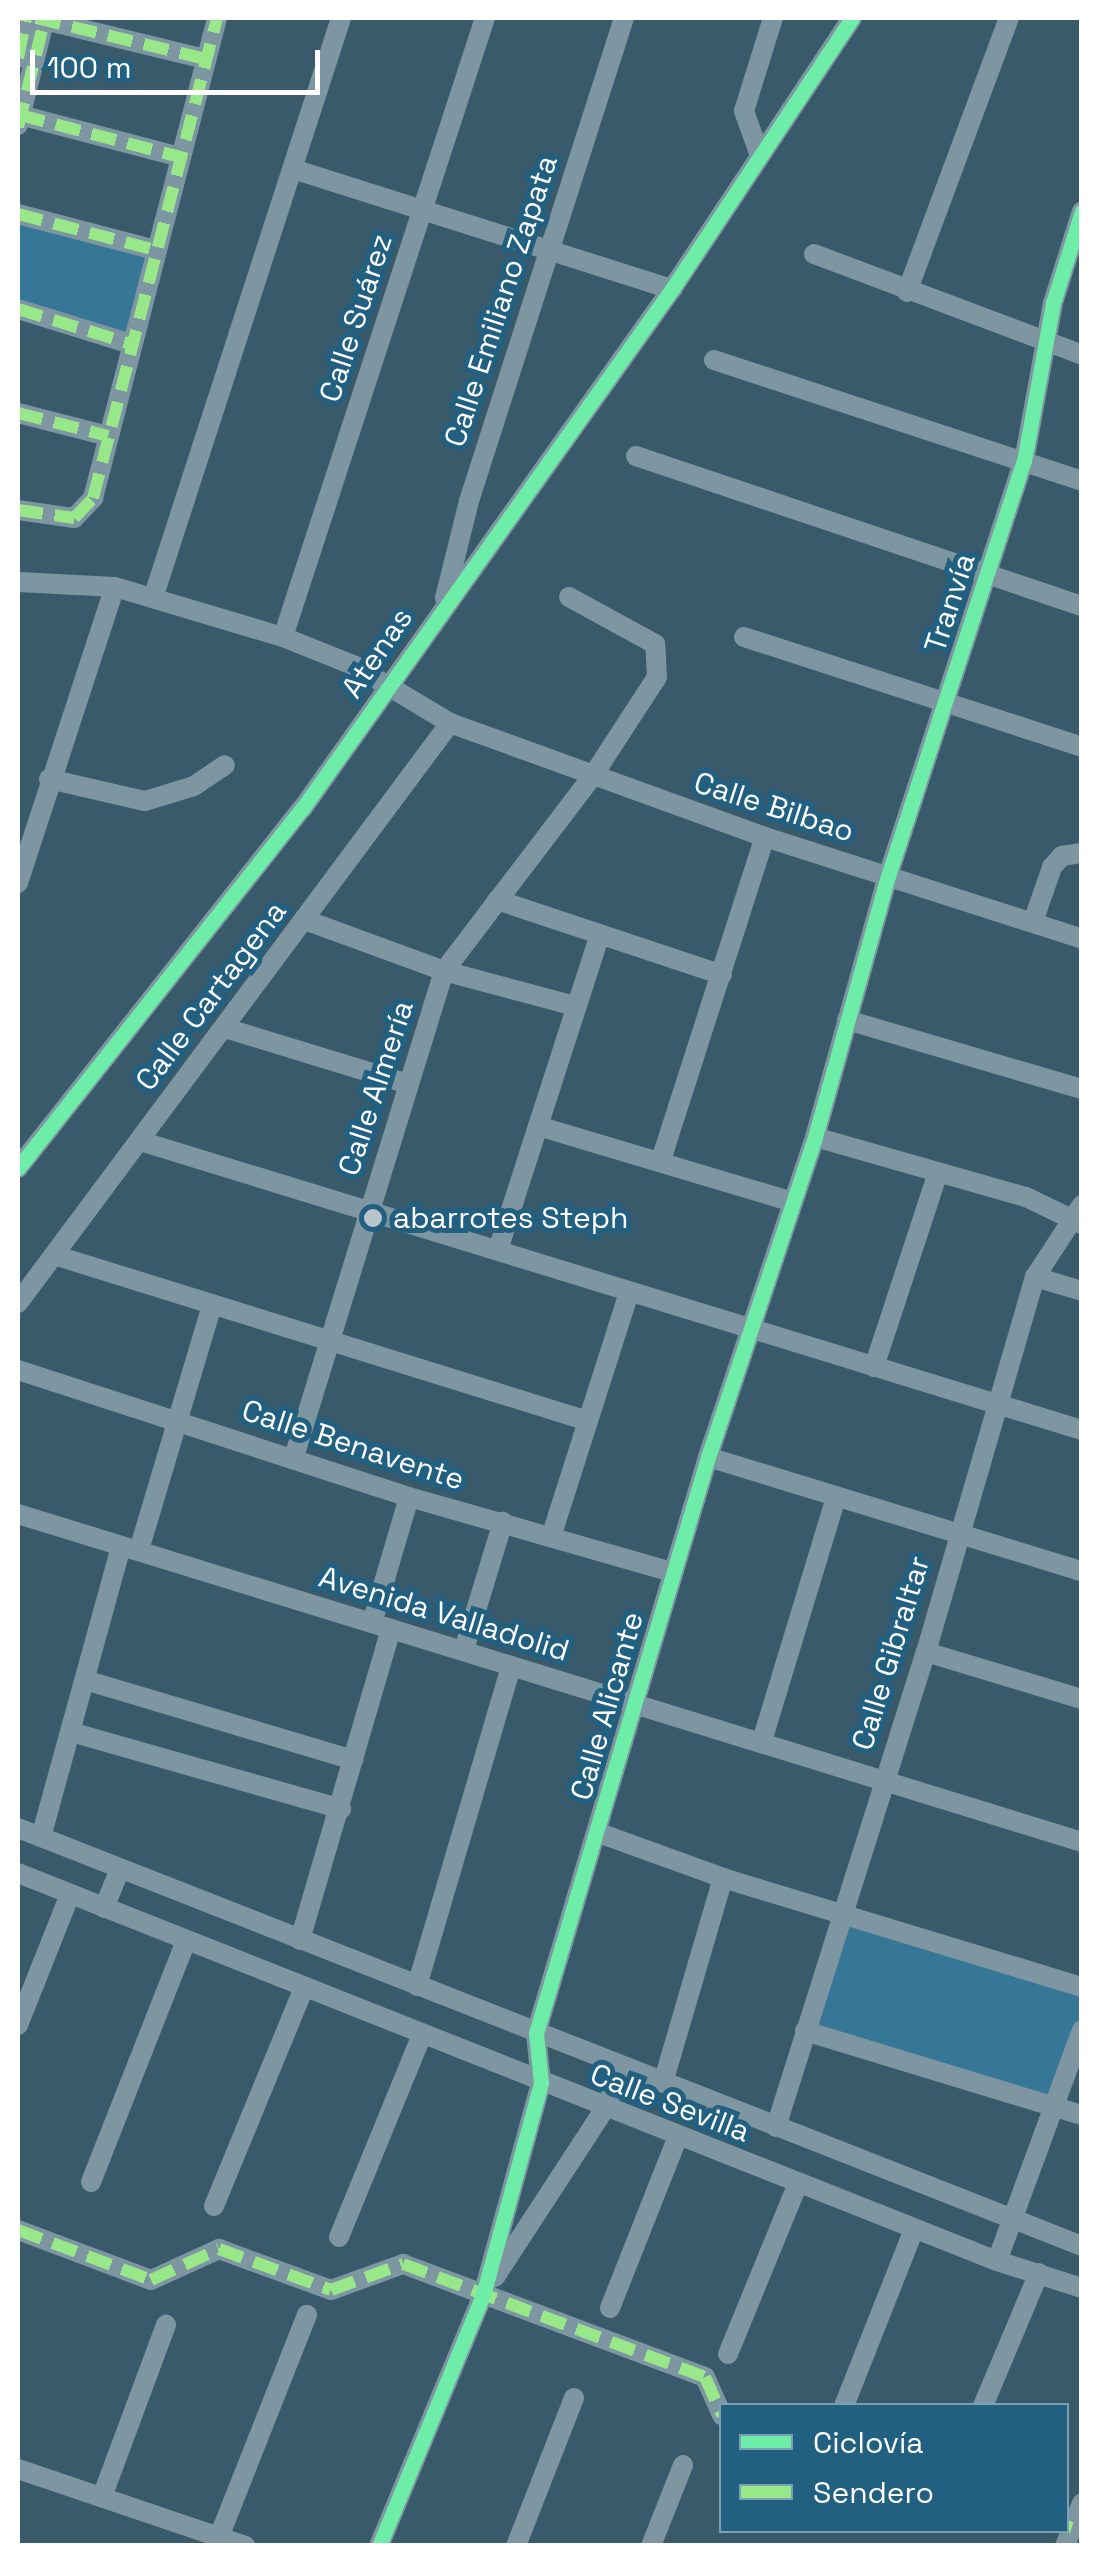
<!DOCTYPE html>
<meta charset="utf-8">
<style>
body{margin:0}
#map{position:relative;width:1099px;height:2563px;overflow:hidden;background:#385a6b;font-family:"Space Grotesk",sans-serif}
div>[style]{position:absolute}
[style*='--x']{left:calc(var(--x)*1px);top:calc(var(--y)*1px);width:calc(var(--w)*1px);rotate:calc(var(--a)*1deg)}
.green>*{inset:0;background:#367797}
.minor>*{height:20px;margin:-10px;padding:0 10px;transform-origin:10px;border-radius:10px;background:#7d96a1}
.quiet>*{height:12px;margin-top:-6px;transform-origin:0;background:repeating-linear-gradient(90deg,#98e88a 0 25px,transparent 0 37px)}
.cycleway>*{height:15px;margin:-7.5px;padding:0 7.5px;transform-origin:7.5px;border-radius:7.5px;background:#6deda7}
.dots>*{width:28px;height:28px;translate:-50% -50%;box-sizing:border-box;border:5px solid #226081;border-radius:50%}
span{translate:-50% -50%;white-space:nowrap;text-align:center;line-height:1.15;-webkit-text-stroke:10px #226081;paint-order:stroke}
.street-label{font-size:30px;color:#fff}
.poi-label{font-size:30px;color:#fff}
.left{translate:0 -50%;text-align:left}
.frame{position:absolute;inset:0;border:20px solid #fff;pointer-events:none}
.legend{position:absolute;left:719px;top:2403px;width:350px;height:130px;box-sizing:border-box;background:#226081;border:2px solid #7aa0b3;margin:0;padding:12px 18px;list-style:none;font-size:30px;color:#fff}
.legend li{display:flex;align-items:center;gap:20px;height:50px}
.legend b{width:50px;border:2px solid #7aa0b3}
.scale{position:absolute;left:30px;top:50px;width:290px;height:45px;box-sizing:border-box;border:5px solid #fff;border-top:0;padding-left:12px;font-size:30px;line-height:35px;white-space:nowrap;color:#fff;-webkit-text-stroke:8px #226081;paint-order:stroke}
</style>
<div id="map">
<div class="green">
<i style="clip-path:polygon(18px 214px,155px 250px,131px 344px,18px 309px)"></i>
<i style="clip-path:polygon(840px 1914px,1081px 1987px,1081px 2030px,1051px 2106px,805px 2031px)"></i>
</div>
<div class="minor">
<i style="--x:36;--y:18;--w:174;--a:13.6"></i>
<i style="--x:18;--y:58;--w:41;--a:-78.7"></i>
<i style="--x:20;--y:115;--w:165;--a:14.7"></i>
<i style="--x:18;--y:125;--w:110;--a:-75.8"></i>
<i style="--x:759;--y:153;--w:45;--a:-109.7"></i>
<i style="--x:744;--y:111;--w:97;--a:-72.7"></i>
<i style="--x:293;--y:169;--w:398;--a:17.6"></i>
<i style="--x:18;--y:214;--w:142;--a:14.7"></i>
<i style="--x:814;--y:254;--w:286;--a:20.6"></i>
<i style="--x:907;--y:292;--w:292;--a:-69.6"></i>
<i style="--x:18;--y:309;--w:118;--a:17.2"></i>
<i style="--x:714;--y:360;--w:387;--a:18.2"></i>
<i style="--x:18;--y:413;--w:93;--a:14.3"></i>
<i style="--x:636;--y:456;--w:471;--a:18.6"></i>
<i style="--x:18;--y:510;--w:57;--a:8.1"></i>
<i style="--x:74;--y:518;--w:28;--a:-46"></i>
<i style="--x:93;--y:498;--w:496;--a:-75.5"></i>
<i style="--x:18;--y:582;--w:97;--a:3"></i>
<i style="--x:115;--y:587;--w:175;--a:16.6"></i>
<i style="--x:283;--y:637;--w:78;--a:21.9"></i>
<i style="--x:355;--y:666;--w:111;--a:31"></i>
<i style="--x:450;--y:723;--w:335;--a:19.9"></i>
<i style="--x:765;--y:837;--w:333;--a:17.8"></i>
<i style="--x:154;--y:595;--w:607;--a:-72.04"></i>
<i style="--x:445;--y:598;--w:100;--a:-76.1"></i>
<i style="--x:469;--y:501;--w:507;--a:-72.21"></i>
<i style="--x:283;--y:637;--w:651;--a:-71.93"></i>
<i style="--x:744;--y:637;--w:355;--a:18"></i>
<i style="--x:49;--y:779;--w:98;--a:12.9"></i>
<i style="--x:145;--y:801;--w:51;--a:-17"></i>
<i style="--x:194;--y:786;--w:37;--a:-34"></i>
<i style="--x:18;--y:883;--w:311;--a:-71.9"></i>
<i style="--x:497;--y:900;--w:237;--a:18.4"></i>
<i style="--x:305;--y:920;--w:148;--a:20.1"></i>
<i style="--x:444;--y:971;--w:136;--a:15"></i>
<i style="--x:1033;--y:922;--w:58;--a:-70.9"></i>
<i style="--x:1052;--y:867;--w:15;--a:-48"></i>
<i style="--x:1062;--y:856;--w:20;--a:-9"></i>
<i style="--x:847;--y:1020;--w:245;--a:16.4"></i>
<i style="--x:225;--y:1028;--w:191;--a:17"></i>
<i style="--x:538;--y:1126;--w:266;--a:16.6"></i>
<i style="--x:815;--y:1137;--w:219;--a:15.9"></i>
<i style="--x:1026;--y:1197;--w:62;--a:25.7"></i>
<i style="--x:140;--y:1141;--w:985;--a:17.06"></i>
<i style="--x:661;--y:1160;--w:339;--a:-72.2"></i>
<i style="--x:18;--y:1168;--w:458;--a:-51.7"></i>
<i style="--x:302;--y:809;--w:638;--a:-54.57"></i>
<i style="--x:672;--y:289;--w:325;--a:-56.4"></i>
<i style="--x:498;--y:1250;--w:329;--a:-72.1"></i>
<i style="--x:54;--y:1255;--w:559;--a:17.27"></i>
<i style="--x:1035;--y:1277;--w:49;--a:16.6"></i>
<i style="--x:18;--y:1303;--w:723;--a:-53.32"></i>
<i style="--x:874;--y:1367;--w:205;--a:-71.8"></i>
<i style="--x:18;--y:1370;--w:411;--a:18"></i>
<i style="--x:409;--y:1497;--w:273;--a:15.9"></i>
<i style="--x:294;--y:1457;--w:509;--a:-72.85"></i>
<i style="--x:444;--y:971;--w:244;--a:-52.7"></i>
<i style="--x:592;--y:777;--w:119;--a:-57"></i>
<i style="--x:657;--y:677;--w:33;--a:-93"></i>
<i style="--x:655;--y:644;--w:98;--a:-151.3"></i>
<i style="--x:708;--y:1457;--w:391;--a:17"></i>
<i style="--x:18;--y:1514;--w:1113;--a:17.13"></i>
<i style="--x:551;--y:1537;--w:256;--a:-72.3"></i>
<i style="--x:139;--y:1550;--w:252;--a:-73.4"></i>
<i style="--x:372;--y:1623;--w:131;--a:-73.6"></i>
<i style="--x:464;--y:1650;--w:134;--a:-73.1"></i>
<i style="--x:926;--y:1652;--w:163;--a:16.8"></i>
<i style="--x:85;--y:1680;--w:280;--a:16.6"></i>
<i style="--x:71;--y:1732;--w:281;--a:15.9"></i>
<i style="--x:762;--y:1741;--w:255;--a:-73.1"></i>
<i style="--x:18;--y:1828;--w:1143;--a:21.45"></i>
<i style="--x:599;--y:1833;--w:132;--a:19.9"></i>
<i style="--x:723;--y:1878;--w:375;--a:16.9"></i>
<i style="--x:41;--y:1837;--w:301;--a:-74.6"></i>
<i style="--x:18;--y:1873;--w:1053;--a:21.62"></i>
<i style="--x:997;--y:2261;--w:89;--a:17.6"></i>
<i style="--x:104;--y:1908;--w:42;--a:-67.7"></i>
<i style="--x:300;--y:1940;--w:324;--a:-73.7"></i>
<i style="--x:417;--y:1986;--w:333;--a:-73.6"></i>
<i style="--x:18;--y:2025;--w:141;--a:-68.3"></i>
<i style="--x:805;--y:2031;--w:289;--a:16.9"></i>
<i style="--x:663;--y:2083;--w:214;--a:-73.7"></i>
<i style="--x:776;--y:2127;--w:498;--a:-72.5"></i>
<i style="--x:926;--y:1652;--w:391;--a:-73.8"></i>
<i style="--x:1035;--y:1277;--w:86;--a:-56.9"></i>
<i style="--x:91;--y:2182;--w:259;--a:-68.5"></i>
<i style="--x:214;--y:2206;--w:236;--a:-67.6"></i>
<i style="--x:18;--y:2230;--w:142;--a:20.6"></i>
<i style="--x:151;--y:2280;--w:75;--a:-24.5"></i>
<i style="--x:219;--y:2249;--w:119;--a:20.1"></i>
<i style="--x:331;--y:2290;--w:77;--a:-19.9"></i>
<i style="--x:403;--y:2264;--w:322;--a:20.5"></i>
<i style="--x:705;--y:2377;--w:42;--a:65.9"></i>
<i style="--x:339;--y:2237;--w:218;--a:-67.7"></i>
<i style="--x:997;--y:2261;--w:246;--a:-69.8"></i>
<i style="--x:495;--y:2277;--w:203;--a:-56.9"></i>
<i style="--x:606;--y:2107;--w:44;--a:-68.7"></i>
<i style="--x:610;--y:2308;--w:185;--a:-68.4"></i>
<i style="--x:728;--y:2354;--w:185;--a:-67.7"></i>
<i style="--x:844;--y:2406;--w:190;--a:-68.4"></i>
<i style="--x:983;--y:2406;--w:144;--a:-67.2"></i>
<i style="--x:18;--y:2469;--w:240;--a:18.7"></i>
<i style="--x:102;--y:2497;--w:184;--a:-69.6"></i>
<i style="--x:219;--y:2537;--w:239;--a:-68.4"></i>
<i style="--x:379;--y:2546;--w:272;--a:-67.5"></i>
<i style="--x:483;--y:2295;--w:220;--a:-74.7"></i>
<i style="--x:541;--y:2083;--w:50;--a:-95.7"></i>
<i style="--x:536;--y:2033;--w:601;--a:-73.37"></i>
<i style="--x:708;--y:1457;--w:337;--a:-71.5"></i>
<i style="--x:815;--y:1137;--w:271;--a:-74.4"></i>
<i style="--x:888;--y:876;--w:437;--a:-71.9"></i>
<i style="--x:1024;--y:461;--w:161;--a:-79.6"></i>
<i style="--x:1053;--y:303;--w:96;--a:-72.5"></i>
<i style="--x:516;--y:2546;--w:159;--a:-68.6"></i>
<i style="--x:651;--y:2546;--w:87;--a:-68.4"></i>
<i style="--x:1065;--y:2546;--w:46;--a:-68.4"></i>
</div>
<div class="quiet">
<i style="--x:36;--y:18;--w:174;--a:13.6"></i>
<i style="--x:18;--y:58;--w:41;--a:-78.7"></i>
<i style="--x:20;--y:115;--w:165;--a:14.7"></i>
<i style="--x:18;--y:127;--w:112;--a:-76.1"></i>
<i style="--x:18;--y:214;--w:142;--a:14.7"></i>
<i style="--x:18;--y:309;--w:118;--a:17.2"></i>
<i style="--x:18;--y:413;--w:93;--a:14.3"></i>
<i style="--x:18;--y:510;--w:57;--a:8.1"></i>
<i style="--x:74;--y:518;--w:28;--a:-46"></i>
<i style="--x:93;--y:498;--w:496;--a:-75.5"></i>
<i style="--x:18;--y:2230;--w:142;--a:20.6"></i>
<i style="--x:151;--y:2280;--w:75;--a:-24.5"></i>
<i style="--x:219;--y:2249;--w:119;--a:20.1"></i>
<i style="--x:331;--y:2290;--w:77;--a:-19.9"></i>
<i style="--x:403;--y:2264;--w:322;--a:20.5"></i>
<i style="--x:705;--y:2377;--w:42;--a:65.9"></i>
<i style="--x:1066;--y:2526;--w:6;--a:18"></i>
</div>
<div class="cycleway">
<i style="--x:18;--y:1168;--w:458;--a:-51.7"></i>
<i style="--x:302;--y:809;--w:638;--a:-54.57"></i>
<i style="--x:672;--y:289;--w:325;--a:-56.4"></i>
<i style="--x:379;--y:2546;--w:272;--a:-67.5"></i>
<i style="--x:483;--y:2295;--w:220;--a:-74.7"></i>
<i style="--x:541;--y:2083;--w:50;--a:-95.7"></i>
<i style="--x:536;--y:2033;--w:601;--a:-73.37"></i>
<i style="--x:708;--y:1457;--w:337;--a:-71.5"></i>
<i style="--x:815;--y:1137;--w:271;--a:-74.4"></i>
<i style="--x:888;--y:876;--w:437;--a:-71.9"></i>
<i style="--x:1024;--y:461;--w:161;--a:-79.6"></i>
<i style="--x:1053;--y:303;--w:96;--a:-72.5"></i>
</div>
<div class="dots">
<i style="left:373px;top:1218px;background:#b9c5cb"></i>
</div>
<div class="street-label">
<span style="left:501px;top:301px;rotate:-72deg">Calle Emiliano Zapata</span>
<span style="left:356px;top:318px;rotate:-72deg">Calle Suárez</span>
<span style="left:950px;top:603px;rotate:-72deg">Tranvía</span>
<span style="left:377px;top:653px;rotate:-56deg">Atenas</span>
<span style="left:774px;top:807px;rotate:18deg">Calle Bilbao</span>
<span style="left:211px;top:996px;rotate:-53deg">Calle Cartagena</span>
<span style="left:376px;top:1088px;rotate:-72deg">Calle Almería</span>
<span style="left:353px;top:1445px;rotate:18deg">Calle Benavente</span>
<span style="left:444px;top:1614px;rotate:17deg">Avenida Valladolid</span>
<span style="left:891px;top:1653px;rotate:-73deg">Calle Gibraltar</span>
<span style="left:607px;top:1706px;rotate:-74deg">Calle Alicante</span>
<span style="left:670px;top:2103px;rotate:21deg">Calle Sevilla</span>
</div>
<div class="poi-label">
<span class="left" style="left:393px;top:1218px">abarrotes Steph</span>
</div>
<div class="frame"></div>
<ul class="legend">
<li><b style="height:12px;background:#6deda7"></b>Ciclovía</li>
<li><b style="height:12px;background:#98e88a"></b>Sendero</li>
</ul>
<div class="scale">100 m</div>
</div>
